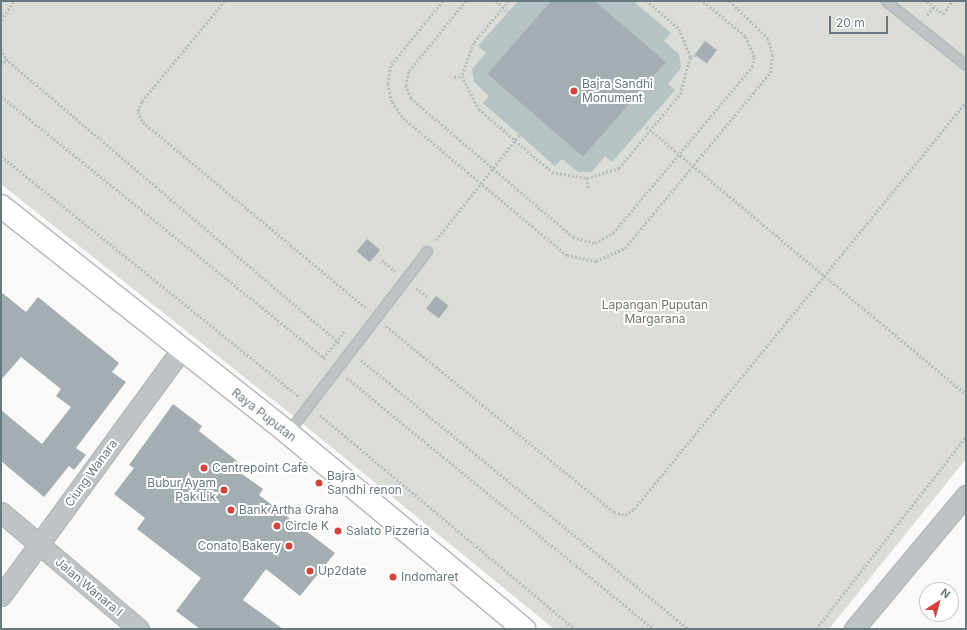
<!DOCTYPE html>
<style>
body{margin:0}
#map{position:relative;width:967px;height:630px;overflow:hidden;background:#f9f9f7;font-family:Inter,sans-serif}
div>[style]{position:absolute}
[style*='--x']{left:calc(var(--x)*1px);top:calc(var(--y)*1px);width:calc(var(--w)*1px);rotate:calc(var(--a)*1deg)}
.green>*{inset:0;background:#daddd6}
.water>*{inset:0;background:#b5c3c4}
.building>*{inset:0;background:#a4aeb2;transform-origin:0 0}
.path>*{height:2.5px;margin-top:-1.25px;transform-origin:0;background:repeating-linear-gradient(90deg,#b9bdbf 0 2px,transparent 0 4px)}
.roads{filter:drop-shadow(1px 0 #b1b8bb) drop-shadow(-1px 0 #b1b8bb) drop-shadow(0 1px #b1b8bb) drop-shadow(0 -1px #b1b8bb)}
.service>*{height:9px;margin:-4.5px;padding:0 4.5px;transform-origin:4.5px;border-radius:4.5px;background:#bec4c6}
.minor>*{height:19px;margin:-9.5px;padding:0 9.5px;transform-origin:9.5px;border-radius:9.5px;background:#bec4c6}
.secondary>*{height:22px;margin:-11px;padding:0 11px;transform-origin:11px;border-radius:11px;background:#fff}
.dots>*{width:11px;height:11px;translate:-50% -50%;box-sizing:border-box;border:2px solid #fff;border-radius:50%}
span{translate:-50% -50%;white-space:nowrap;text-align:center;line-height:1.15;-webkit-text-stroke:4px #fff;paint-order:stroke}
.poi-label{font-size:12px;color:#66797f}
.left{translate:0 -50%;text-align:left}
.right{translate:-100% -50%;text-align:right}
.park-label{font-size:12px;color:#6c7865}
.street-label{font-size:12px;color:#66797f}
.frame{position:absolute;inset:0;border:2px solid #66797f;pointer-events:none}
.north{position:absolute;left:919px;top:582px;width:40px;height:40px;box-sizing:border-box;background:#fff;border:1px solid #c2c9cc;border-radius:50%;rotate:37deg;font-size:11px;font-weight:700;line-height:16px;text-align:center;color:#66797f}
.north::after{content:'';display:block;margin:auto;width:14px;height:18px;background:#d4433c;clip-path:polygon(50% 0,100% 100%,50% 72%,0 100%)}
.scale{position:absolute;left:829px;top:16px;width:59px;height:18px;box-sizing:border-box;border:2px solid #66797f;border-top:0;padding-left:5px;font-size:12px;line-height:14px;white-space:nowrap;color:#66797f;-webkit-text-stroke:3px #fff;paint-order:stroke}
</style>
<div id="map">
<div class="green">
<i style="clip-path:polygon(1px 1px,966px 1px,966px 459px,829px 629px,554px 629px,297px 419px,1px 184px)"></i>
</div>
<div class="water">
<i style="clip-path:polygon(518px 1px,551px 1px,487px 74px,583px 157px,666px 62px,595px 1px,633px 1px,671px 33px,664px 41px,679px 54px,681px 68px,668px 84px,675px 90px,612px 162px,605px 156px,592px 172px,578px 172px,562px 159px,555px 166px,483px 103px,489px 96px,474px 82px,472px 69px,486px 53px,478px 46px)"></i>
</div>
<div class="building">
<i style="clip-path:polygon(551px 1px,595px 1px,666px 62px,583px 157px,487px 74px)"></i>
<i style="left:705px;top:41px;width:15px;height:17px;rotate:37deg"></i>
<i style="left:367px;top:239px;width:17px;height:16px;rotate:40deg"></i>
<i style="clip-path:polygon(1px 292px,26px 312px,38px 297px,119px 363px,112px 372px,126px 382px,76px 448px,86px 455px,74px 470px,69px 466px,44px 497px,1px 461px,1px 410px,42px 444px,71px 407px,56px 396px,61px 389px,21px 357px,1px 380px)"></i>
<i style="left:436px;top:296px;width:16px;height:16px;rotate:38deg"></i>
<i style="clip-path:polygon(173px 404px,202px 426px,199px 431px,246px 468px,242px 474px,263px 489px,259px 495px,335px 553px,300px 596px,266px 569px,243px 600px,283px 629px,200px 629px,176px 611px,201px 578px,137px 529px,145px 518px,114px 494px,134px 468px,129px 465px)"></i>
</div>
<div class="path">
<i style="--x:225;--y:1;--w:131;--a:129.4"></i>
<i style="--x:142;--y:102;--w:11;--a:112"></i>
<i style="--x:138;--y:112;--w:11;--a:63"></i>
<i style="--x:143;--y:122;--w:290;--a:39.8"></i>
<i style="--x:443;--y:1;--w:83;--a:128.7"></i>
<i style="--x:391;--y:66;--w:18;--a:99"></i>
<i style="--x:388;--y:84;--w:18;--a:77"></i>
<i style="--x:392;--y:102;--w:19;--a:55"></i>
<i style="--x:403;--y:118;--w:214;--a:39.9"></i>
<i style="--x:567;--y:255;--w:30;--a:12"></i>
<i style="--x:596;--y:261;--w:32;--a:-24"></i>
<i style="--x:625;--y:248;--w:227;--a:-50.4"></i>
<i style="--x:770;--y:73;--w:17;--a:-83"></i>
<i style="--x:772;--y:56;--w:17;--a:-103"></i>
<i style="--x:768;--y:39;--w:54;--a:-135.7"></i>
<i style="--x:466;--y:1;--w:91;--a:128.8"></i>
<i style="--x:409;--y:72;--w:13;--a:103"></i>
<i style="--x:406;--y:85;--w:14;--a:69"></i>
<i style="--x:411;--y:98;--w:213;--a:40.6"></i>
<i style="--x:573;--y:237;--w:23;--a:15"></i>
<i style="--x:595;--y:243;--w:21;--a:-29"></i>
<i style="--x:613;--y:233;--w:217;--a:-50.1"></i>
<i style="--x:752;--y:67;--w:10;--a:-79"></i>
<i style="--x:754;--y:57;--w:23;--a:-113"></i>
<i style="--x:745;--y:36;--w:55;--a:-140.9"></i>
<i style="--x:496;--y:1;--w:41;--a:41.1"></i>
<i style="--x:509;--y:1;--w:55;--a:129.8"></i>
<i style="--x:474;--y:43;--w:35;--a:110"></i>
<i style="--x:462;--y:76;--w:37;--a:63"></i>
<i style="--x:479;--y:109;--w:96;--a:40.8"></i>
<i style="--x:552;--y:172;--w:36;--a:10"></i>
<i style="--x:587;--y:178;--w:34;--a:-17"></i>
<i style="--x:619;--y:168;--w:96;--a:-50.5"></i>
<i style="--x:680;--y:94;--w:38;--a:-75"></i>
<i style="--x:690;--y:57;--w:31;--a:-112"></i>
<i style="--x:678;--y:28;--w:42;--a:-139.8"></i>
<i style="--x:927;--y:1;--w:21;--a:39"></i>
<i style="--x:943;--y:14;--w:16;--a:-55"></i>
<i style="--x:927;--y:15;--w:11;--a:-52"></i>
<i style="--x:1;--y:20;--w:23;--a:-56"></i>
<i style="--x:618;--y:21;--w:26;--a:-50"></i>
<i style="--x:1;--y:49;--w:11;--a:63"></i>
<i style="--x:6;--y:59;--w:438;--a:40.4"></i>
<i style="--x:690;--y:57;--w:6;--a:-18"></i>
<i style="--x:1;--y:66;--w:9;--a:-54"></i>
<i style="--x:454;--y:77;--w:8;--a:-7"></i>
<i style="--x:1;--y:96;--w:419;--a:39"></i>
<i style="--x:625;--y:109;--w:444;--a:39.9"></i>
<i style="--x:1;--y:156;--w:382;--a:38.9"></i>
<i style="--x:587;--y:178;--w:10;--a:84"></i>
<i style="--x:436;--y:240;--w:159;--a:-51.6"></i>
<i style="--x:382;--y:260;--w:17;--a:40"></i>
<i style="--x:416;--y:288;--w:15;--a:37"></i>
<i style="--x:386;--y:326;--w:294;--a:39.2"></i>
<i style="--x:614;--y:512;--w:11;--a:15"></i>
<i style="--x:625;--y:515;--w:11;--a:-34"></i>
<i style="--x:634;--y:509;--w:525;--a:-50.8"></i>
<i style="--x:323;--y:358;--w:36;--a:-51"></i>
<i style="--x:361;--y:360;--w:423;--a:39.4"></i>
<i style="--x:347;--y:378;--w:397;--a:39.3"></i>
<i style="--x:320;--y:415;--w:333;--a:40"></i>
<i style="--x:816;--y:629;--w:244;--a:-52.1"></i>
</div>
<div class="roads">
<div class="service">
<i style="--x:886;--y:1;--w:102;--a:38.7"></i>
<i style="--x:288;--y:432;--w:228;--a:-52.5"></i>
</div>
<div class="minor">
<i style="--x:1;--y:512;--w:181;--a:40.3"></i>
<i style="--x:1;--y:596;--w:305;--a:-53.8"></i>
<i style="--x:854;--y:629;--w:175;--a:-50.1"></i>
</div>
<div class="secondary">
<i style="--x:1;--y:206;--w:366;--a:38.3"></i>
<i style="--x:288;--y:433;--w:307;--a:39.7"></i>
</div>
</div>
<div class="dots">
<i style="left:574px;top:91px;background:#d4433c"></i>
<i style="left:204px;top:468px;background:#d4433c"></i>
<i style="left:319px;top:483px;background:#d4433c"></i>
<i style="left:224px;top:490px;background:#d4433c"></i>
<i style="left:231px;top:510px;background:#d4433c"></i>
<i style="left:277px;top:526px;background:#d4433c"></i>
<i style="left:338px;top:531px;background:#d4433c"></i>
<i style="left:289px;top:546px;background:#d4433c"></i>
<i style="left:310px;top:571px;background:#d4433c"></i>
<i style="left:393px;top:577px;background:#d4433c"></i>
</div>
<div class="poi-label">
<span class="left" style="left:582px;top:91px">Bajra Sandhi<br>Monument</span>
<span class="left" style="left:212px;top:468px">Centrepoint Cafe</span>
<span class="left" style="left:327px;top:483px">Bajra<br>Sandhi renon</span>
<span class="right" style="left:216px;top:490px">Bubur Ayam<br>Pak Lik</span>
<span class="left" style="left:239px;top:510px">Bank Artha Graha</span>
<span class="left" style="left:285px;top:526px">Circle K</span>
<span class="left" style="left:346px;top:531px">Salato Pizzeria</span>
<span class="right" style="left:281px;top:546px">Conato Bakery</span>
<span class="left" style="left:318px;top:571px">Up2date</span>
<span class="left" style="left:401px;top:577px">Indomaret</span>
</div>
<div class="park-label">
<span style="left:655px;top:312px">Lapangan Puputan<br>Margarana</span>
</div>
<div class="street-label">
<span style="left:264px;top:415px;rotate:38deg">Raya Puputan</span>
<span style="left:91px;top:473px;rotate:-54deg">Ciung Wanara</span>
<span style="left:89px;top:587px;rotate:40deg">Jalan Wanara I</span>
</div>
<div class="frame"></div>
<div class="north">N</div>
<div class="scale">20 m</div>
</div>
